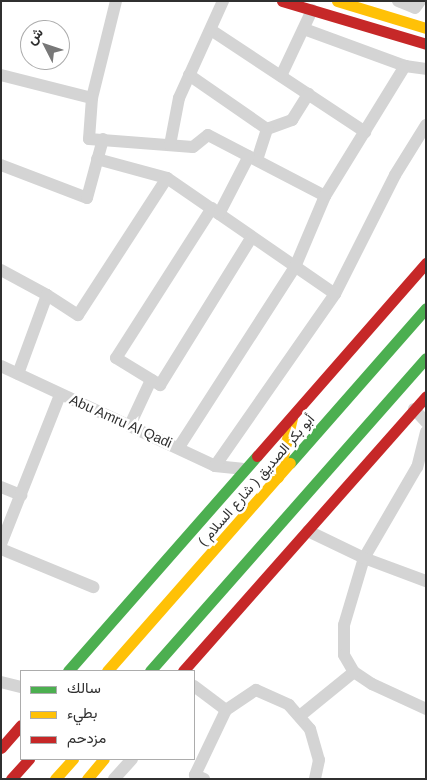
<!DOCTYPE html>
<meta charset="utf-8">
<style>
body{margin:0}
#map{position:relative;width:427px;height:780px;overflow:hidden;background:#fff;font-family:Helvetica,Vazirmatn,sans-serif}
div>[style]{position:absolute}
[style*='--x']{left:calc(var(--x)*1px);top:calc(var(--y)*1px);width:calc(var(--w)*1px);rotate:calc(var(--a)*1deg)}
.street>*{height:12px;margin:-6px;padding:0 6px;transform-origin:6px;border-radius:6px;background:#d4d4d4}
.fast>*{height:11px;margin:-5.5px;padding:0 5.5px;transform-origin:5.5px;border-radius:5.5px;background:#4caf50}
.slow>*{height:11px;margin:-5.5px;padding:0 5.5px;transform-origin:5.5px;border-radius:5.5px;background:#ffc107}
.jam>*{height:11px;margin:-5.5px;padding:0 5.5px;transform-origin:5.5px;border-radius:5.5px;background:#c62828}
span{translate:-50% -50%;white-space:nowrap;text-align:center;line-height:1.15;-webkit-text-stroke:5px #fff;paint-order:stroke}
.street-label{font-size:14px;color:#303030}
.frame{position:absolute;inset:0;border:2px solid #303030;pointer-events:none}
.legend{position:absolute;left:20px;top:670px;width:175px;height:90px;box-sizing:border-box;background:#fff;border:1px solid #acacac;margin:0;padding:6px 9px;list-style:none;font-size:15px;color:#303030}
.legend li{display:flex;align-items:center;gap:10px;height:25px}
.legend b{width:25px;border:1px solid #acacac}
.north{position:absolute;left:20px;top:20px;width:50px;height:50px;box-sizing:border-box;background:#fff;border:1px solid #acacac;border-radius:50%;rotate:311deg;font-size:14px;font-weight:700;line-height:20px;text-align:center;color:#303030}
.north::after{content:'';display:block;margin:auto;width:18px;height:22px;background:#787878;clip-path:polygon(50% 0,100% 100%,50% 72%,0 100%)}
</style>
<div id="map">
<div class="street">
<i style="--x:116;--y:1;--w:100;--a:103.9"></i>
<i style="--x:92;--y:98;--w:41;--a:94.2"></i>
<i style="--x:89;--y:139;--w:104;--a:4.4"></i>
<i style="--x:193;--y:147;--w:19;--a:-39"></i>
<i style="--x:208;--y:135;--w:132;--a:27.5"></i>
<i style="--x:398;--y:1;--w:18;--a:22"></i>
<i style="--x:415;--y:8;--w:9;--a:-54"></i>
<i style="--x:304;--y:29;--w:108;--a:20.1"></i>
<i style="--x:405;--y:66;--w:21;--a:8"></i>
<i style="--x:211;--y:30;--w:185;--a:33.5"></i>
<i style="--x:1;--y:75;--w:94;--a:14.2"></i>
<i style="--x:189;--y:75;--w:95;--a:34.7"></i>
<i style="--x:267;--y:129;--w:27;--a:-20"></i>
<i style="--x:292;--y:120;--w:31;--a:-58"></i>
<i style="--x:281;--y:76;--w:73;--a:-64.8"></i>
<i style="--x:170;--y:145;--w:48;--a:-79.2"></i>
<i style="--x:179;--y:98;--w:107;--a:-65.6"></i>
<i style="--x:97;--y:159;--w:73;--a:15.2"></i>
<i style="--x:167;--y:178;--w:204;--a:34.6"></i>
<i style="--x:257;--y:160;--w:33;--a:-72"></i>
<i style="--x:1;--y:165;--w:92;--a:21"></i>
<i style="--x:87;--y:198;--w:61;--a:-74.8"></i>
<i style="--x:212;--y:208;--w:178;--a:122.6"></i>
<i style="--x:116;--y:358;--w:52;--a:31.5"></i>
<i style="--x:160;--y:385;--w:173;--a:-58.2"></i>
<i style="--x:219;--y:214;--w:65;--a:-62.7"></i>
<i style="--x:1;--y:270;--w:52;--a:28.5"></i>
<i style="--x:47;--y:295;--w:84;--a:110.2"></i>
<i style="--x:47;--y:295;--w:37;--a:33"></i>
<i style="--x:78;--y:315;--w:163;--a:-57"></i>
<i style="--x:1;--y:366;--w:236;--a:25"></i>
<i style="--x:215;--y:466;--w:27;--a:6"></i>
<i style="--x:414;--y:409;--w:18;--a:47"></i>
<i style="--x:130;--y:425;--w:50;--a:-65"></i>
<i style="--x:426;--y:432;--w:36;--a:104"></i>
<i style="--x:417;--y:467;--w:105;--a:120.2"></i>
<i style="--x:364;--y:558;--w:70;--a:106.6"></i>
<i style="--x:344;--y:625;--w:30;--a:90"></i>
<i style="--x:344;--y:655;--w:20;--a:60"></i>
<i style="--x:354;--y:672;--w:22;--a:34"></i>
<i style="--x:372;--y:684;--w:60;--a:24.8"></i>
<i style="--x:179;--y:447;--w:214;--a:-57.2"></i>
<i style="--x:295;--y:267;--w:77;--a:-67.1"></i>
<i style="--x:325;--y:196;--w:153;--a:-58.4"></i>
<i style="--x:215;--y:466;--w:210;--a:-55.1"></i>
<i style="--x:335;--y:294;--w:133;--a:-63.2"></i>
<i style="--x:395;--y:175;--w:59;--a:-58.2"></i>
<i style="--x:1;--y:487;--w:22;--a:22"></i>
<i style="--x:308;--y:531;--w:62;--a:25.7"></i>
<i style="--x:364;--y:558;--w:66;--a:20.4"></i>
<i style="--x:1;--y:544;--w:160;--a:-68.4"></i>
<i style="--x:1;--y:549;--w:100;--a:22.4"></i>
<i style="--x:1;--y:682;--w:21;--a:14"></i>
<i style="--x:194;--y:686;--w:40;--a:37"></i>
<i style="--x:226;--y:710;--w:36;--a:-34"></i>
<i style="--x:256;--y:690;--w:36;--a:24"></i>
<i style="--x:289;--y:705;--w:32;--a:49"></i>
<i style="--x:310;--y:729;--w:32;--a:74"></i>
<i style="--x:319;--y:760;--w:19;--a:102"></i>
<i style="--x:301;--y:715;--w:68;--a:-39.1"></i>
<i style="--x:114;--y:779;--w:27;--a:-48"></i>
<i style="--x:204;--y:779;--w:10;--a:-156"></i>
<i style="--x:195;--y:775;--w:72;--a:-64.5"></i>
</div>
<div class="fast">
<i style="--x:290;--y:463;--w:206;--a:-48.7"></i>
<i style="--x:68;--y:671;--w:286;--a:-48.7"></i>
<i style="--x:150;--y:671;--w:417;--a:-48.6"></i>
</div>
<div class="slow">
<i style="--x:337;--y:1;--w:93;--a:16.9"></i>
<i style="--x:278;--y:477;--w:61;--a:-76.7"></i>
<i style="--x:107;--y:671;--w:277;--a:-48.7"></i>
<i style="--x:55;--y:779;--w:27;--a:-48"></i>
<i style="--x:87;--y:779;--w:26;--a:-50"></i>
</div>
<div class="jam">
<i style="--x:282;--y:1;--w:150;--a:16.6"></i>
<i style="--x:257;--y:456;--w:257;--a:-48.8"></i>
<i style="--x:183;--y:671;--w:367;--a:-48.5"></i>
<i style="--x:1;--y:748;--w:30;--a:-49"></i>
<i style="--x:11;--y:779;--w:27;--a:-48"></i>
</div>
<div class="street-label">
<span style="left:121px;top:421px;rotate:24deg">Abu Amru Al Qadi</span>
<span style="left:256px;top:480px;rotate:-49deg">( شارع السلام ) أبو بكر الصديق</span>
</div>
<div class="frame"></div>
<ul class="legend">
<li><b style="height:6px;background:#4caf50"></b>سالك</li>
<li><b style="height:6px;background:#ffc107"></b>بطيء</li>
<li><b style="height:6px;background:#c62828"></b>مزدحم</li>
</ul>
<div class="north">ش</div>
</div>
